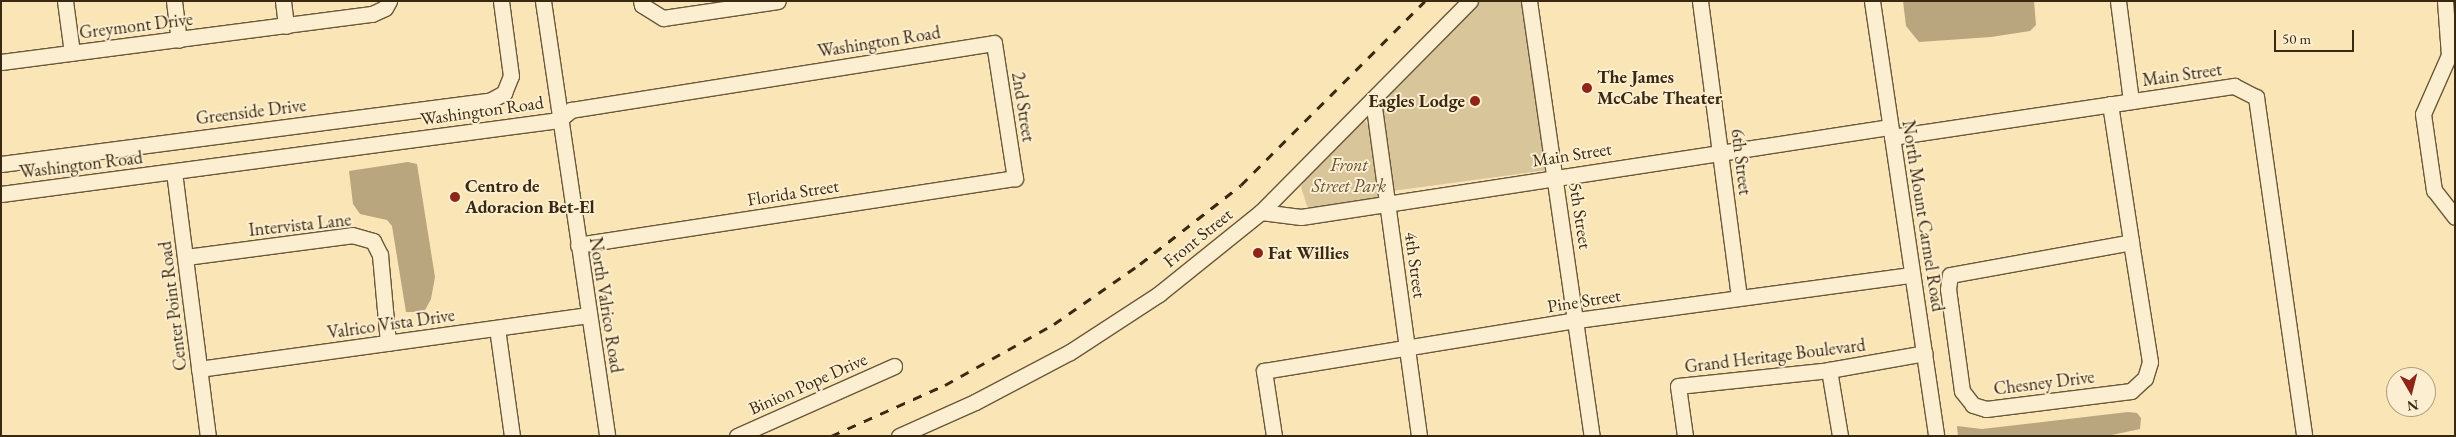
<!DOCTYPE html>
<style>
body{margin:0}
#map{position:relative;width:2456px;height:437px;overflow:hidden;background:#fae5b6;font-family:"EB Garamond",serif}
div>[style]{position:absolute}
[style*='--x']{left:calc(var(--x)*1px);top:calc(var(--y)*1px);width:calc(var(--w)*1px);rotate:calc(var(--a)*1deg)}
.green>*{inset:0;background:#d9c59a}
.water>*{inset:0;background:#b9a57e}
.roads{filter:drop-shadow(1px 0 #6a583a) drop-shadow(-1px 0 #6a583a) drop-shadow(0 1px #6a583a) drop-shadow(0 -1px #6a583a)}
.minor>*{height:15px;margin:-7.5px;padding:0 7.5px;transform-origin:7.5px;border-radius:7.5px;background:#fceed0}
.rail>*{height:3px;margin-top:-1.5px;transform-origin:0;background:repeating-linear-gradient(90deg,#3a2911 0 9px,transparent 0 18px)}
.dots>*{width:14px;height:14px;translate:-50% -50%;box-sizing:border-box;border:2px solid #fceed0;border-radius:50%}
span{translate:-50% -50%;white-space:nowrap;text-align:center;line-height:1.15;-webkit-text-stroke:4px #fceed0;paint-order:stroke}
.street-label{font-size:18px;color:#3a2911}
.poi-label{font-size:18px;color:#3a2911;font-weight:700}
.left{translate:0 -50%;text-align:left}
.right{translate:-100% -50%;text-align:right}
.park-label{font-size:18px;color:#625033;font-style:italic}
.frame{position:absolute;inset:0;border:2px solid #3a2911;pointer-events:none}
.north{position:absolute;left:2386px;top:367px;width:50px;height:50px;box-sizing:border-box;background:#fceed0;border:1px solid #ae9f84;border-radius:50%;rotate:172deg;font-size:14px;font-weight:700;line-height:20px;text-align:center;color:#3a2911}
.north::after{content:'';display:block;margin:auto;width:18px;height:22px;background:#8f2418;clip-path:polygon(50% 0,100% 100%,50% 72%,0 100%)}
.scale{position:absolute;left:2274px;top:30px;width:80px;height:22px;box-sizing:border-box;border:2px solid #3a2911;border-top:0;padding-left:6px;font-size:15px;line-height:18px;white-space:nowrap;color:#3a2911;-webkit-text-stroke:4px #fceed0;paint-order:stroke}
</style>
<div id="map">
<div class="green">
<i style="clip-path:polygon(1479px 1px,1523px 1px,1548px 170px,1392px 191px,1379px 102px)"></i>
<i style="clip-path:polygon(1365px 121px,1370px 126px,1379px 197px,1372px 202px,1316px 210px,1307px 206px,1301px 187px,1305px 179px,1359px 123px)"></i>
</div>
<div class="water">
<i style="clip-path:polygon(1903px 1px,2034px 1px,2036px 25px,2030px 31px,1991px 37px,1919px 42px,1906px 26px)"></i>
<i style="clip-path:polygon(408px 162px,417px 164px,435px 277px,431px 299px,424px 312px,406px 312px,392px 226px,387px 220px,360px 214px,353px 204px,349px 171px)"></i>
<i style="clip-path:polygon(2128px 412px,2137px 413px,2141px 418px,2140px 429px,2107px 436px,1958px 436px,1957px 426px,1982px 429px)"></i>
</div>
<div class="roads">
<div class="minor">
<i style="--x:65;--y:1;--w:52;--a:82.3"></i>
<i style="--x:174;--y:1;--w:39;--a:83"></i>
<i style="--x:283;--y:1;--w:25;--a:83"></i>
<i style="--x:543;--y:1;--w:440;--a:81.6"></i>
<i style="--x:641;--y:1;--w:4;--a:76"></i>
<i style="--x:642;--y:5;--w:25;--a:32"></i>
<i style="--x:663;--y:18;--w:116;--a:-8.4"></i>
<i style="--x:1529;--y:1;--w:440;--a:81.8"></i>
<i style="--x:1700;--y:1;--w:299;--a:82.5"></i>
<i style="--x:1872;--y:1;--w:440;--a:81.6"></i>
<i style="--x:2118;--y:1;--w:101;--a:82.6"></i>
<i style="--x:2445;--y:1;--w:54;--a:85.8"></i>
<i style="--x:2449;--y:55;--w:64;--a:113.8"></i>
<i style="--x:2423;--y:114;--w:77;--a:81.8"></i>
<i style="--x:2434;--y:190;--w:34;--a:52"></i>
<i style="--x:1;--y:62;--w:374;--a:-7.4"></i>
<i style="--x:372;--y:14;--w:14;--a:-25"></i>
<i style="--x:385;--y:8;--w:8;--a:-60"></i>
<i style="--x:1373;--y:100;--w:339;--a:82.2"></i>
<i style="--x:2110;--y:104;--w:140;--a:81.3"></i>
<i style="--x:2131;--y:242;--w:121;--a:81"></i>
<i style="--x:2150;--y:362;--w:17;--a:107"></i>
<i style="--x:2145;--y:378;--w:19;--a:137"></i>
<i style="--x:2131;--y:391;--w:146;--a:172.9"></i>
<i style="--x:1986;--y:409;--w:14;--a:-163"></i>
<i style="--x:1973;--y:405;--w:18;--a:-128"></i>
<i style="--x:1962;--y:391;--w:103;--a:-97.8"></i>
<i style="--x:1948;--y:289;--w:14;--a:-82"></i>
<i style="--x:1950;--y:275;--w:184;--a:-10.3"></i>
<i style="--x:1892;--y:137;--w:346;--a:-8.5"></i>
<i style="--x:2234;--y:86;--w:25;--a:27"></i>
<i style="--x:2256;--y:97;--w:342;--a:81.9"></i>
<i style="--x:1;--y:164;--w:494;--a:-7.4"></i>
<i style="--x:491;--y:100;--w:15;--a:-28"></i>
<i style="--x:504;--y:93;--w:18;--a:-68"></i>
<i style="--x:511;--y:76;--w:76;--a:-97.6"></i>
<i style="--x:174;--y:172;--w:266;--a:82.7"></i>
<i style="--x:1;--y:194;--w:563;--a:-7.55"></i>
<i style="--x:559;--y:120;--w:16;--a:-40"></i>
<i style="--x:571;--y:110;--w:428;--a:-9"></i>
<i style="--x:994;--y:43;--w:137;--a:81.2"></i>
<i style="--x:1015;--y:178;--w:442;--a:171.3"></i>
<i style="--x:1261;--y:212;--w:40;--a:7.1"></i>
<i style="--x:1301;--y:217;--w:596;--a:-8.69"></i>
<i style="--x:186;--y:257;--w:167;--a:-7.5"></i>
<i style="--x:352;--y:235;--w:22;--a:16"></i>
<i style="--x:373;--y:241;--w:16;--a:63"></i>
<i style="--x:380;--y:255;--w:88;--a:84.8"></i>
<i style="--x:497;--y:328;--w:109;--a:82.1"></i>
<i style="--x:199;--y:369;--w:393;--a:-7.9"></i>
<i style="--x:1829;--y:370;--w:67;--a:80.5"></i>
<i style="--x:737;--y:436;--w:172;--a:-24"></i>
<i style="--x:899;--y:436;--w:83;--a:-24.1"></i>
<i style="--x:975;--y:402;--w:107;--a:-27.8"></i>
<i style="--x:1070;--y:352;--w:106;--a:-33.1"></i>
<i style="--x:1159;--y:294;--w:131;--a:-38.8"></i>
<i style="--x:1261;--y:212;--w:297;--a:-45.3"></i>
<i style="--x:1274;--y:436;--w:66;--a:-98.7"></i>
<i style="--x:1264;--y:371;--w:317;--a:-9.3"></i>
<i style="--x:1577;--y:320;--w:337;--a:-7.7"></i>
<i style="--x:1685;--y:436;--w:50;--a:-98"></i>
<i style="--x:1678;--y:386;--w:152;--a:-6"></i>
<i style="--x:1829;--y:370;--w:97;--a:-10"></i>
</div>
</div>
<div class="rail">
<i style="--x:831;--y:436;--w:125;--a:-24.1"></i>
<i style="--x:945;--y:385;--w:125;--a:-29.2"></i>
<i style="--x:1054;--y:324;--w:105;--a:-34.9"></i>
<i style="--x:1140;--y:264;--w:128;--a:-38"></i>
<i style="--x:1241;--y:185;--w:260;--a:-45"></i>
</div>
<div class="dots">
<i style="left:1587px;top:88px;background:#8f2418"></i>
<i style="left:1475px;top:101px;background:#8f2418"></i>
<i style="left:455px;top:197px;background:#8f2418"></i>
<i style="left:1258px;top:253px;background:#8f2418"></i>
</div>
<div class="street-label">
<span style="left:136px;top:26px;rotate:-7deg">Greymont Drive</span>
<span style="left:879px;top:42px;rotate:-9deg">Washington Road</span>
<span style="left:2182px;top:75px;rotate:-8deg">Main Street</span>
<span style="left:1023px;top:107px;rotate:81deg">2nd Street</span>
<span style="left:482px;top:111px;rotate:-8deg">Washington Road</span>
<span style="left:251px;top:112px;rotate:-7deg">Greenside Drive</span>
<span style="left:1572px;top:155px;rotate:-9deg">Main Street</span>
<span style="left:1741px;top:162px;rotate:83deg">6th Street</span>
<span style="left:81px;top:165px;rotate:-7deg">Washington Road</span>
<span style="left:793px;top:193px;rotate:-9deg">Florida Street</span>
<span style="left:1580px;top:216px;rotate:81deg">5th Street</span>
<span style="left:1923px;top:216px;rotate:81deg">North Mount Carmel Road</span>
<span style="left:300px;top:225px;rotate:-6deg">Intervista Lane</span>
<span style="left:1198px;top:238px;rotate:-39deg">Front Street</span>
<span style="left:1415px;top:265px;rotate:82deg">4th Street</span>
<span style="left:1584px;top:301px;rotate:-9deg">Pine Street</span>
<span style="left:606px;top:305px;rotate:81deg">North Valrico Road</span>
<span style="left:173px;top:306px;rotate:-97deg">Center Point Road</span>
<span style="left:391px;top:324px;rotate:-8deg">Valrico Vista Drive</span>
<span style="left:1775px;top:356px;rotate:-7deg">Grand Heritage Boulevard</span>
<span style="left:2044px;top:383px;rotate:-7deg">Chesney Drive</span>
<span style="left:808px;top:384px;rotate:-24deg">Binion Pope Drive</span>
</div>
<div class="poi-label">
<span class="left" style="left:1597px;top:88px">The James<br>McCabe Theater</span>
<span class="right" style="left:1465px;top:101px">Eagles Lodge</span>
<span class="left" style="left:465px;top:197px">Centro de<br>Adoracion Bet-El</span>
<span class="left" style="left:1268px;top:253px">Fat Willies</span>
</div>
<div class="park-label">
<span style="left:1349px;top:176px">Front<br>Street Park</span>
</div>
<div class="frame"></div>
<div class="north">N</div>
<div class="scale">50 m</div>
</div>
